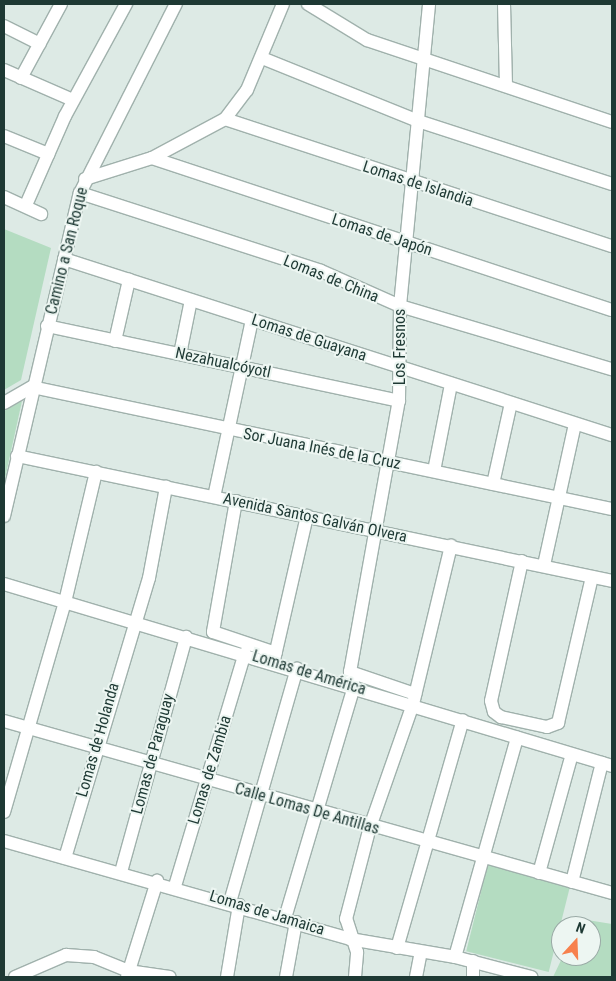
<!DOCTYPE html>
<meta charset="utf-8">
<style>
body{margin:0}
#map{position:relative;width:616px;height:981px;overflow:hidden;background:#ddeae5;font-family:"Roboto Condensed",sans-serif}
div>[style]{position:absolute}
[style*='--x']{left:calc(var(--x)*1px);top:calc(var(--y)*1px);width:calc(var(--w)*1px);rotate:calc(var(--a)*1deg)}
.green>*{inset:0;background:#b4dcc1;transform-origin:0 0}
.roads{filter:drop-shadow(1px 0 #a0b1ac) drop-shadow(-1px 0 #a0b1ac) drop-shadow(0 1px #a0b1ac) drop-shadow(0 -1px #a0b1ac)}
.minor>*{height:12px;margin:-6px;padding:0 6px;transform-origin:6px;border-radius:6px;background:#fff}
span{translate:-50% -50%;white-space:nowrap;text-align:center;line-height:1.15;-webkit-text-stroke:4px #edf6f2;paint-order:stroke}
.street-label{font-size:16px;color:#1e3934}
.frame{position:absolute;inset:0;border:5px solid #1e3934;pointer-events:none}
.north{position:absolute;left:551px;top:916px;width:50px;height:50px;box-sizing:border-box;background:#edf6f2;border:1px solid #9aaaa6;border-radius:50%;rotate:20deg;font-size:14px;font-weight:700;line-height:20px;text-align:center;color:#1e3934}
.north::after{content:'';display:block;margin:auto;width:18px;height:22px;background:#f7814d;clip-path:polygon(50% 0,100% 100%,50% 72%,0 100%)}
</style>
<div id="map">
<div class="green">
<i style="clip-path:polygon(4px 229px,51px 248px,21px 380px,4px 390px)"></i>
<i style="clip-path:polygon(22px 401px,4px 483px,4px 411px)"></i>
<i style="left:488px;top:864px;width:85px;height:90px;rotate:14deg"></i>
<i style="clip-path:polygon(581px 919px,612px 924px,612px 977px,553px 977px,563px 956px,591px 956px,591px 926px,577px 926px)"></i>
</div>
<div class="roads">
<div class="minor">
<i style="--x:308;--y:4;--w:69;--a:31.4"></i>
<i style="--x:367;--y:40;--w:258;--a:18.5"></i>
<i style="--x:504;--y:4;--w:82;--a:88.6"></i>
<i style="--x:4;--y:26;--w:40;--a:26.6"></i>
<i style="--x:262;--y:58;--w:168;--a:22"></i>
<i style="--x:418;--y:121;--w:204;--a:18"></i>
<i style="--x:4;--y:70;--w:75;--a:23.5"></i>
<i style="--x:21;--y:78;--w:84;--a:-61.6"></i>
<i style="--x:225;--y:119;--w:407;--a:18.2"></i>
<i style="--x:4;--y:136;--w:48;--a:22.2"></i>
<i style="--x:152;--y:158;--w:484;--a:18.3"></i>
<i style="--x:85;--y:179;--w:70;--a:-17.4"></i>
<i style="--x:152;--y:158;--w:83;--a:-28.1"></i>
<i style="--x:225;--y:119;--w:36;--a:-53"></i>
<i style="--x:247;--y:90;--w:93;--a:-67.3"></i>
<i style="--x:80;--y:193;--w:253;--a:17.9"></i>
<i style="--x:321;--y:271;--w:86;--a:23.9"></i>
<i style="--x:400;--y:306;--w:221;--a:16.6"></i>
<i style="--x:4;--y:197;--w:41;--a:24.7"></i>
<i style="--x:26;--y:205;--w:97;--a:-66.3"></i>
<i style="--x:65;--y:116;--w:128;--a:-61.4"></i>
<i style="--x:64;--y:259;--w:576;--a:17.81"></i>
<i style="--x:47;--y:326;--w:360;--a:12"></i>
<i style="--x:115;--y:341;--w:63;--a:-77.1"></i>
<i style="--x:180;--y:354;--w:55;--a:-78.5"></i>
<i style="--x:32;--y:387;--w:593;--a:11.88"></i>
<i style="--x:4;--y:403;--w:32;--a:-30"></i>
<i style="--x:17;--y:456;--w:608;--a:11.86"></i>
<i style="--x:434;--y:471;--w:89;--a:-78.9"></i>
<i style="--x:493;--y:484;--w:83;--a:-77.5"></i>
<i style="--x:214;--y:497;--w:181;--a:-77.9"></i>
<i style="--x:236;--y:501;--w:133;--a:100"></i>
<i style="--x:213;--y:632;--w:66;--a:18.4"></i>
<i style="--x:4;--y:516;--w:332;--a:-76.8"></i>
<i style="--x:80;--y:193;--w:212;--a:-63.1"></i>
<i style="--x:522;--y:561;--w:143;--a:102.5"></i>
<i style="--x:491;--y:701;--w:11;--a:75"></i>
<i style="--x:494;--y:712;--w:9;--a:36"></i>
<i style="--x:501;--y:717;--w:47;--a:12.3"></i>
<i style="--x:547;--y:727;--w:12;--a:-20"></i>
<i style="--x:558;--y:723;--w:150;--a:-76.9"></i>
<i style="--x:544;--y:565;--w:144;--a:-77.6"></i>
<i style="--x:4;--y:584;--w:635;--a:16.66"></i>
<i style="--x:274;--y:660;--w:148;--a:-77.1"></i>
<i style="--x:350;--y:672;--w:69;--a:18.7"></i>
<i style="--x:4;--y:721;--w:632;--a:15.8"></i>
<i style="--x:4;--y:812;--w:219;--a:-73.8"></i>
<i style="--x:65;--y:602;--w:134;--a:-76.6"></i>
<i style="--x:4;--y:841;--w:360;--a:15.8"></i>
<i style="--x:350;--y:939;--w:107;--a:9.7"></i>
<i style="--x:455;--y:957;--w:79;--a:14.7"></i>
<i style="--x:65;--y:858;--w:292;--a:-73.3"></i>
<i style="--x:149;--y:578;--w:93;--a:-79.4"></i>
<i style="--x:121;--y:872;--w:244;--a:-74.5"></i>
<i style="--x:539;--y:873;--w:123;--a:-74.5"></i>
<i style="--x:572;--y:882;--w:123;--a:-75.9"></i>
<i style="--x:175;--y:886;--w:243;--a:-73.3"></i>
<i style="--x:230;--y:902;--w:243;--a:-74"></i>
<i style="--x:285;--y:918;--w:242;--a:-73.4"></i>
<i style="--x:354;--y:686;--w:15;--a:-106"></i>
<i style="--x:350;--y:672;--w:275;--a:-79.8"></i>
<i style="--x:399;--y:401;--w:95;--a:-89.4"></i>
<i style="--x:400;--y:306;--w:303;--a:-84.5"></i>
<i style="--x:397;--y:948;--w:237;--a:-73.9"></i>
<i style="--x:455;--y:957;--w:228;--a:-74.2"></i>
<i style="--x:15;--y:977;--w:56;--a:-23.3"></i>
<i style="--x:66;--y:955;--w:28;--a:4"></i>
<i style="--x:94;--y:957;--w:37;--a:22"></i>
<i style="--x:128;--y:971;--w:42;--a:8.1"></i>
<i style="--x:127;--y:977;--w:101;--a:-72.6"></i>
<i style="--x:227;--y:977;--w:73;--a:-80.5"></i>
<i style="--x:286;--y:977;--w:56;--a:-79.7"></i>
<i style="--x:355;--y:977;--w:25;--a:-85"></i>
<i style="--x:357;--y:952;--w:35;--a:-108"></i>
<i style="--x:346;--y:919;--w:95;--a:-75.4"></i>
<i style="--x:370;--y:827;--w:130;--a:-70.7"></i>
<i style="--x:413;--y:704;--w:163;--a:-76.5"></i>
<i style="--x:416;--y:977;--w:25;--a:-79"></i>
<i style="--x:473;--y:977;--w:16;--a:-90"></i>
</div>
</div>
<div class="street-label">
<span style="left:418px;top:184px;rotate:18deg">Lomas de Islandia</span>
<span style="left:382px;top:235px;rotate:18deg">Lomas de Japón</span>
<span style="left:67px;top:251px;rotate:-76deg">Camino a San Roque</span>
<span style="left:331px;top:279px;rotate:22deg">Lomas de China</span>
<span style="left:309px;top:338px;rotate:18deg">Lomas de Guayana</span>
<span style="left:400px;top:347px;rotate:-90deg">Los Fresnos</span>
<span style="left:223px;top:363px;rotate:12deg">Nezahualcóyotl</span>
<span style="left:322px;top:449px;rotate:11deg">Sor Juana Inés de la Cruz</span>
<span style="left:315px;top:518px;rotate:12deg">Avenida Santos Galván Olvera</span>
<span style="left:309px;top:673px;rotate:17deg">Lomas de América</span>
<span style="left:98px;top:740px;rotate:-74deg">Lomas de Holanda</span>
<span style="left:153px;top:754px;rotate:-75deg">Lomas de Paraguay</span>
<span style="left:210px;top:770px;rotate:-73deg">Lomas de Zambia</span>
<span style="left:307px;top:809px;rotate:16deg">Calle Lomas De Antillas</span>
<span style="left:267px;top:913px;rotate:17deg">Lomas de Jamaica</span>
</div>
<div class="frame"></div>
<div class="north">N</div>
</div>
